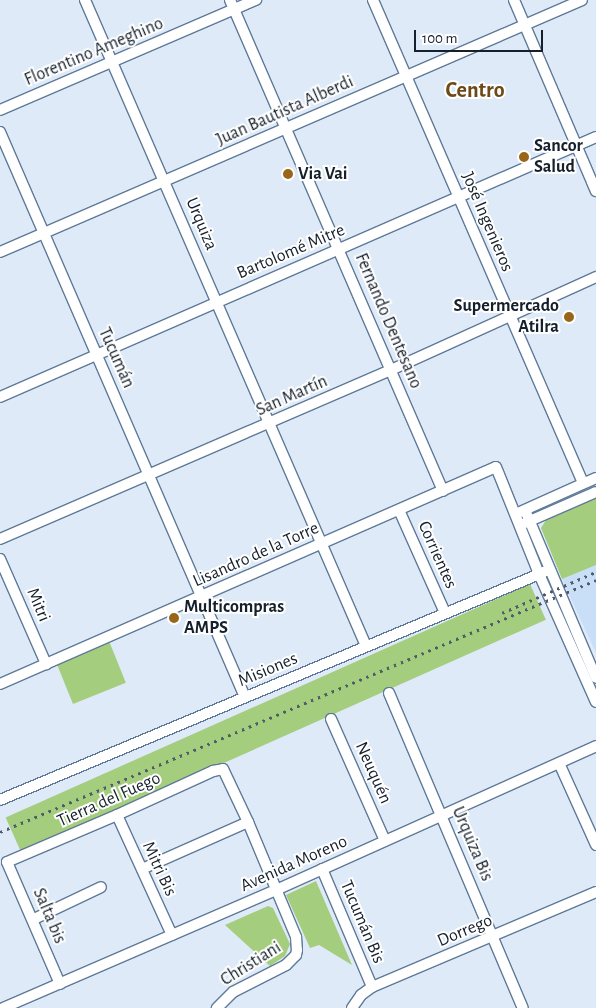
<!DOCTYPE html>
<meta charset="utf-8">
<style>
body{margin:0}
#map{position:relative;width:596px;height:1008px;overflow:hidden;background:#deeaf8;font-family:"Alegreya Sans",sans-serif}
div>[style]{position:absolute}
[style*='--x']{left:calc(var(--x)*1px);top:calc(var(--y)*1px);width:calc(var(--w)*1px);rotate:calc(var(--a)*1deg)}
.built>*{inset:0;background:#c9dff7}
.green>*{inset:0;background:#a4cd7e;transform-origin:0 0}
.roads{filter:drop-shadow(1px 0 #5f7a99) drop-shadow(-1px 0 #5f7a99) drop-shadow(0 1px #5f7a99) drop-shadow(0 -1px #5f7a99)}
.minor>*{height:10px;margin:-5px;padding:0 5px;transform-origin:5px;border-radius:5px;background:#fff}
.rail>*{height:2.5px;margin-top:-1.25px;transform-origin:0;background:repeating-linear-gradient(90deg,#515c69 0 2.5px,transparent 0 7.5px)}
.dots>*{width:14px;height:14px;translate:-50% -50%;box-sizing:border-box;border:2px solid #fff;border-radius:50%}
span{translate:-50% -50%;white-space:nowrap;text-align:center;line-height:1.15;-webkit-text-stroke:4px #fff;paint-order:stroke}
.street-label{font-size:18px;color:#15202c}
.poi-label{font-size:18px;color:#15202c;font-weight:700}
.left{translate:0 -50%;text-align:left}
.right{translate:-100% -50%;text-align:right}
.district-label{font-size:22px;color:#6d4918;font-weight:700}
.scale{position:absolute;left:414px;top:30px;width:129px;height:22px;box-sizing:border-box;border:2px solid #15202c;border-top:0;padding-left:6px;font-size:15px;line-height:18px;white-space:nowrap;color:#15202c;-webkit-text-stroke:4px #fff;paint-order:stroke}
</style>
<div id="map">
<div class="built">
<i style="clip-path:polygon(596px 565px,596px 653px,562px 579px)"></i>
</div>
<div class="green">
<i style="clip-path:polygon(596px 496px,596px 565px,562px 579px,541px 528px,548px 517px)"></i>
<i style="left:530px;top:584px;width:39px;height:574px;rotate:66deg"></i>
<i style="left:109px;top:641px;width:45px;height:57px;rotate:68deg"></i>
<i style="clip-path:polygon(316px 881px,352px 965px,319px 945px,310px 948px,286px 895px)"></i>
<i style="clip-path:polygon(268px 906px,273px 908px,290px 944px,285px 956px,270px 966px,225px 925px)"></i>
</div>
<div class="roads">
<div class="minor">
<i style="--x:85;--y:0;--w:704;--a:66.49"></i>
<i style="--x:230;--y:0;--w:535;--a:66.55"></i>
<i style="--x:373;--y:0;--w:527;--a:66.5"></i>
<i style="--x:514;--y:0;--w:208;--a:66.8"></i>
<i style="--x:0;--y:110;--w:279;--a:-23.3"></i>
<i style="--x:0;--y:132;--w:616;--a:66.56"></i>
<i style="--x:0;--y:252;--w:634;--a:-23.41"></i>
<i style="--x:0;--y:397;--w:650;--a:-23.57"></i>
<i style="--x:399;--y:510;--w:113;--a:65.9"></i>
<i style="--x:525;--y:510;--w:182;--a:67.1"></i>
<i style="--x:520;--y:512;--w:83;--a:-24.1"></i>
<i style="--x:525;--y:523;--w:77;--a:-23.6"></i>
<i style="--x:0;--y:539;--w:426;--a:-23.4"></i>
<i style="--x:391;--y:370;--w:225;--a:-24.4"></i>
<i style="--x:0;--y:559;--w:115;--a:66.3"></i>
<i style="--x:0;--y:684;--w:541;--a:-23.63"></i>
<i style="--x:496;--y:467;--w:115;--a:68.1"></i>
<i style="--x:539;--y:574;--w:140;--a:66"></i>
<i style="--x:389;--y:693;--w:342;--a:67"></i>
<i style="--x:331;--y:719;--w:133;--a:66.1"></i>
<i style="--x:559;--y:763;--w:90;--a:65.7"></i>
<i style="--x:0;--y:800;--w:595;--a:-22.73"></i>
<i style="--x:117;--y:815;--w:132;--a:65.4"></i>
<i style="--x:142;--y:869;--w:116;--a:-23.9"></i>
<i style="--x:322;--y:869;--w:128;--a:67"></i>
<i style="--x:34;--y:919;--w:74;--a:-25.5"></i>
<i style="--x:60;--y:984;--w:133;--a:-113.5"></i>
<i style="--x:7;--y:862;--w:120;--a:-23.1"></i>
<i style="--x:117;--y:815;--w:106;--a:-24.6"></i>
<i style="--x:213;--y:771;--w:10;--a:-11"></i>
<i style="--x:223;--y:769;--w:59;--a:64.7"></i>
<i style="--x:248;--y:822;--w:125;--a:67.3"></i>
<i style="--x:296;--y:937;--w:13;--a:86"></i>
<i style="--x:297;--y:950;--w:5;--a:101"></i>
<i style="--x:296;--y:955;--w:14;--a:135"></i>
<i style="--x:286;--y:965;--w:59;--a:153"></i>
<i style="--x:233;--y:992;--w:23;--a:135"></i>
<i style="--x:3;--y:1008;--w:297;--a:-23.4"></i>
<i style="--x:276;--y:890;--w:351;--a:-24.2"></i>
<i style="--x:352;--y:1008;--w:16;--a:-55"></i>
<i style="--x:361;--y:995;--w:14;--a:-36"></i>
<i style="--x:372;--y:987;--w:243;--a:-23"></i>
</div>
</div>
<div class="rail">
<i style="--x:502;--y:613;--w:103;--a:-23.6"></i>
<i style="--x:0;--y:832;--w:647;--a:-22.92"></i>
</div>
<div class="dots">
<i style="left:524px;top:157px;background:#986519"></i>
<i style="left:288px;top:174px;background:#986519"></i>
<i style="left:569px;top:317px;background:#986519"></i>
<i style="left:174px;top:618px;background:#986519"></i>
</div>
<div class="street-label">
<span style="left:94px;top:52px;rotate:-23deg">Florentino Ameghino</span>
<span style="left:285px;top:111px;rotate:-24deg">Juan Bautista Alberdi</span>
<span style="left:487px;top:222px;rotate:67deg">José Ingenieros</span>
<span style="left:201px;top:224px;rotate:67deg">Urquiza</span>
<span style="left:291px;top:252px;rotate:-23deg">Bartolomé Mitre</span>
<span style="left:388px;top:321px;rotate:67deg">Fernando Dentesano</span>
<span style="left:116px;top:358px;rotate:66deg">Tucumán</span>
<span style="left:292px;top:396px;rotate:-24deg">San Martín</span>
<span style="left:256px;top:555px;rotate:-24deg">Lisandro de la Torre</span>
<span style="left:437px;top:555px;rotate:66deg">Corrientes</span>
<span style="left:38px;top:605px;rotate:67deg">Mitri</span>
<span style="left:268px;top:670px;rotate:-23deg">Misiones</span>
<span style="left:373px;top:773px;rotate:66deg">Neuquén</span>
<span style="left:109px;top:800px;rotate:-24deg">Tierra del Fuego</span>
<span style="left:472px;top:844px;rotate:67deg">Urquiza Bis</span>
<span style="left:294px;top:864px;rotate:-24deg">Avenida Moreno</span>
<span style="left:159px;top:869px;rotate:65deg">Mitri Bis</span>
<span style="left:49px;top:916px;rotate:67deg">Salta bis</span>
<span style="left:362px;top:922px;rotate:67deg">Tucumán Bis</span>
<span style="left:465px;top:931px;rotate:-23deg">Dorrego</span>
<span style="left:251px;top:964px;rotate:-32deg">Christiani</span>
</div>
<div class="poi-label">
<span class="left" style="left:534px;top:157px">Sancor<br>Salud</span>
<span class="left" style="left:298px;top:174px">Via Vai</span>
<span class="right" style="left:559px;top:317px">Supermercado<br>Atilra</span>
<span class="left" style="left:184px;top:618px">Multicompras<br>AMPS</span>
</div>
<div class="district-label">
<span style="left:475px;top:91px">Centro</span>
</div>
<div class="scale">100 m</div>
</div>
